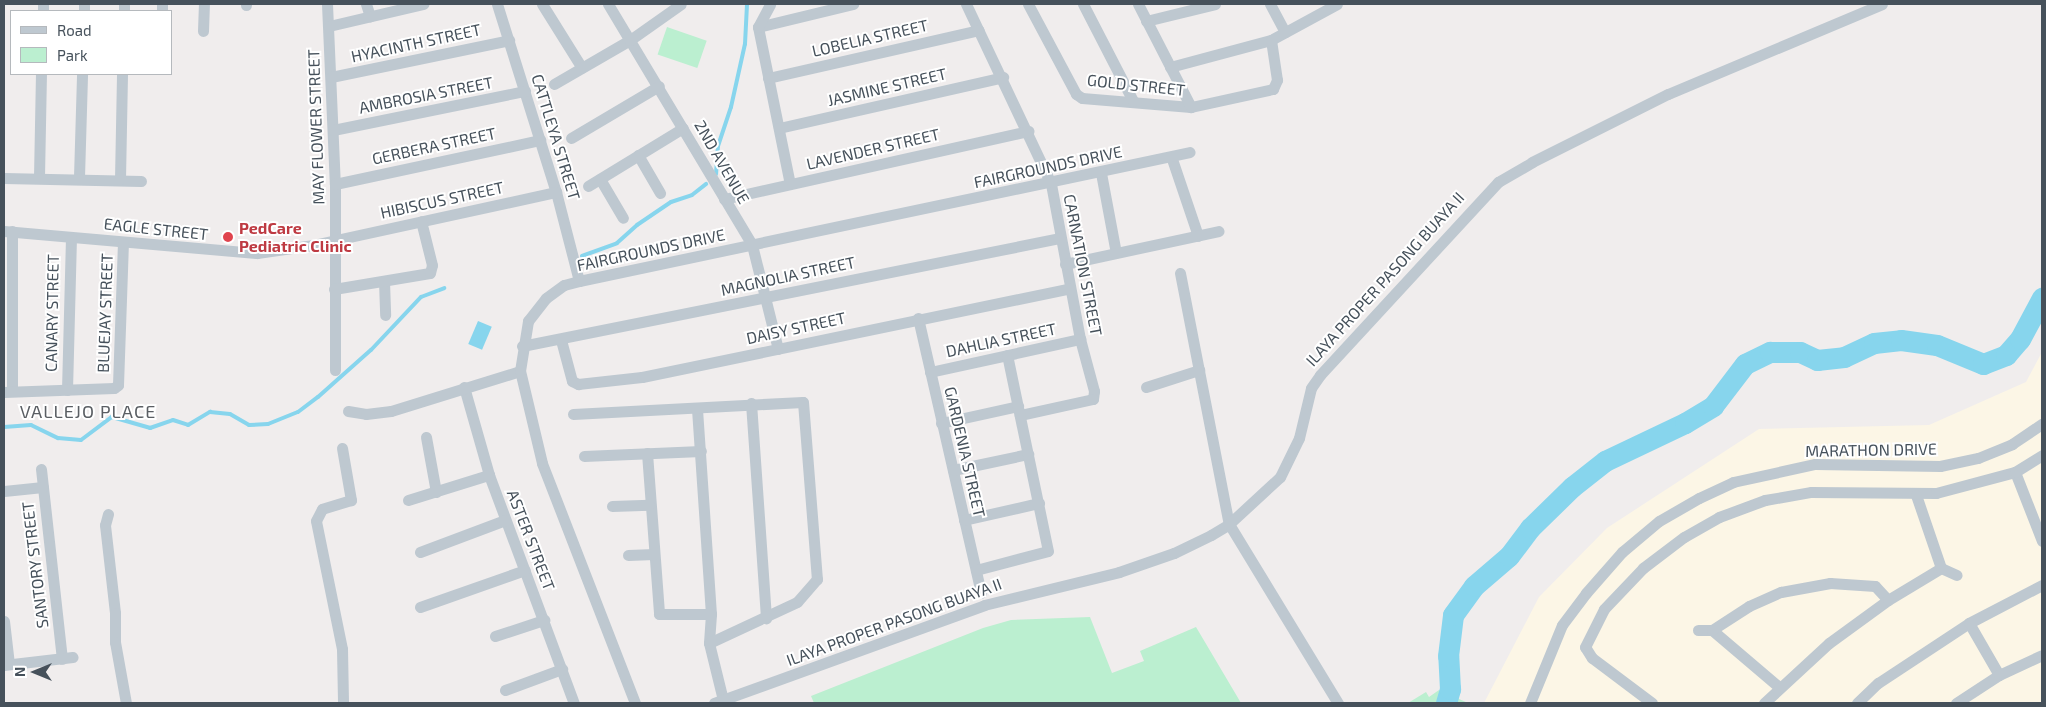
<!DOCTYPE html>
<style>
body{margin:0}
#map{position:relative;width:2046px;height:707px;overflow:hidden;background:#f0eded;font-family:"Exo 2",sans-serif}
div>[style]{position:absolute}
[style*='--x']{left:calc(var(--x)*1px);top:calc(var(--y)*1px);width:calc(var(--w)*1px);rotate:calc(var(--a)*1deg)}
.commercial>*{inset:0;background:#fcf6e6}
.green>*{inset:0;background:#bbefd0;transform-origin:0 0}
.water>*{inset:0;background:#87d5ed;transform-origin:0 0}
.stream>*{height:4px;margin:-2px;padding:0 2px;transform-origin:2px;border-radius:2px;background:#87d5ed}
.river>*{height:21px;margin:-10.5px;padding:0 10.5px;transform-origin:10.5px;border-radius:10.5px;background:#87d5ed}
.minor>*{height:11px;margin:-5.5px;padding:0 5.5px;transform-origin:5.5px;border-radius:5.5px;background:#bec8d0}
.dots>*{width:14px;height:14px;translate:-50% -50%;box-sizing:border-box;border:2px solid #fff;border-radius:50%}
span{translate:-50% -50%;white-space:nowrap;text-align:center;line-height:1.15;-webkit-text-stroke:4px #fff;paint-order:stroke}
.street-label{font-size:16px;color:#46515b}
.health-label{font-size:16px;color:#be3a42;font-weight:700}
.left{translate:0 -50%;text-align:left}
.neighbourhood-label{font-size:18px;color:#5a5e63;letter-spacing:1px}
.frame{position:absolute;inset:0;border:5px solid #46515b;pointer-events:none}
.legend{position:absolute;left:10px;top:10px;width:162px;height:65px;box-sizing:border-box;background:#fff;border:1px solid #b5b9bd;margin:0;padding:6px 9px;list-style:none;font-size:15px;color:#46515b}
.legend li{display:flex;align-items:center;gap:10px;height:25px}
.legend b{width:25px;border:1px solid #b5b9bd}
.north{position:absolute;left:10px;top:647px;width:50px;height:50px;-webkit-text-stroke:4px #fff;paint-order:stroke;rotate:270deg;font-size:14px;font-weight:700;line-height:20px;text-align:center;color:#46515b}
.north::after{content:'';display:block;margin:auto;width:18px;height:22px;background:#46515b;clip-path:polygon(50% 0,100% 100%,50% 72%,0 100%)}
</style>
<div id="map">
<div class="commercial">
<i style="clip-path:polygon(2042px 352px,2042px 703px,1484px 703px,1539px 597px,1607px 528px,1759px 429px,1929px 425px,2026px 382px)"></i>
</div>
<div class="green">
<i style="left:667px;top:27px;width:42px;height:29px;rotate:19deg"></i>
<i style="clip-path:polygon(1090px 617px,1112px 673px,1144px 661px,1140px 651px,1196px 627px,1241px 703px,814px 703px,811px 696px,983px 628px,1011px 620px)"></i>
<i style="clip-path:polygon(1439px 690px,1468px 703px,1408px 703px,1426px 692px,1429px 697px)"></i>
</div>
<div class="water">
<i style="left:478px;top:321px;width:15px;height:25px;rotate:23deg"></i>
</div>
<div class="stream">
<i style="--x:716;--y:174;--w:28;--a:-86"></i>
<i style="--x:718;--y:146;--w:41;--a:-71.6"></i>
<i style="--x:731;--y:107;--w:65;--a:-77.5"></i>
<i style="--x:745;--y:44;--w:40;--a:-87.1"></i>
<i style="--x:582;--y:256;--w:37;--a:-20"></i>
<i style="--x:617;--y:243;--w:27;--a:-42"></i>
<i style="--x:637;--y:225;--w:41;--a:-34.1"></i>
<i style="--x:671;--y:202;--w:22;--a:-18"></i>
<i style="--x:692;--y:195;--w:18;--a:-38"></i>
<i style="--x:4;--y:427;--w:27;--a:-4"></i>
<i style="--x:31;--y:425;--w:30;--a:26"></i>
<i style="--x:58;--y:438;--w:23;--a:5"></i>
<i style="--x:81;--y:440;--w:39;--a:-37"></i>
<i style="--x:112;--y:417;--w:40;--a:16"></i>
<i style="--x:150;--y:428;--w:24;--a:-19"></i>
<i style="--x:173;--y:420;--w:16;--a:18"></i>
<i style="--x:188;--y:425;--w:26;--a:-31"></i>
<i style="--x:210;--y:412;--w:20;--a:6"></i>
<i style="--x:230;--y:414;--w:22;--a:30"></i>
<i style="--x:249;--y:425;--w:19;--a:-3"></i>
<i style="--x:268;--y:424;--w:32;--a:-22"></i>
<i style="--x:298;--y:412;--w:25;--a:-37"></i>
<i style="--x:318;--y:397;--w:71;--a:-41.6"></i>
<i style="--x:371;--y:350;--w:73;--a:-46.7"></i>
<i style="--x:421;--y:297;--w:25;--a:-21"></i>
</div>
<div class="river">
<i style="--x:1446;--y:703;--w:15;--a:-74"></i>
<i style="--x:1450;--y:689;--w:33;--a:-93"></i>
<i style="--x:1448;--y:656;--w:41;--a:-83"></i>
<i style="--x:1453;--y:615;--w:36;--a:-54"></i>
<i style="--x:1474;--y:586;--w:46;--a:-40.6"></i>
<i style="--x:1509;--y:556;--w:35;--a:-53"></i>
<i style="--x:1530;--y:528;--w:59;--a:-44.3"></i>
<i style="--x:1572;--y:487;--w:42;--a:-38.2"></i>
<i style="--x:1605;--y:461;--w:89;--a:-25.4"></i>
<i style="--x:1685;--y:423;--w:33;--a:-31"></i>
<i style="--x:1713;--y:406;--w:53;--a:-52.7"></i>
<i style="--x:1745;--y:364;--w:28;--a:-26"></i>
<i style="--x:1770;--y:352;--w:30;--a:0"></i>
<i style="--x:1800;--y:352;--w:19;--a:25"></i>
<i style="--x:1817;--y:360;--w:27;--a:-6"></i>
<i style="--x:1844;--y:357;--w:33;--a:-25"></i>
<i style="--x:1874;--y:343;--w:27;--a:-6"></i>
<i style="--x:1901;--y:340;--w:36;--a:8"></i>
<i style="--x:1937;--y:345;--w:50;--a:22.4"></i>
<i style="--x:1983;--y:364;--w:25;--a:-21"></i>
<i style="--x:2006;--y:355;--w:21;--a:-49"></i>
<i style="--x:2020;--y:339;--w:47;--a:-61.8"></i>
</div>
<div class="minor">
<i style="--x:327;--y:4;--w:180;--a:87.5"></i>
<i style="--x:335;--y:184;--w:186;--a:90"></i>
<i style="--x:366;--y:4;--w:13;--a:72"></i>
<i style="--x:497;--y:4;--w:197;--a:72.6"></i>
<i style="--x:556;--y:192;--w:92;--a:75.5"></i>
<i style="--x:542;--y:4;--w:75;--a:58"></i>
<i style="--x:608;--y:4;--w:281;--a:59.1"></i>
<i style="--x:752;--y:245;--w:107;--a:76"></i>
<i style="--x:966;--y:4;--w:199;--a:64.7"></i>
<i style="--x:1051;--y:184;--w:158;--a:79.4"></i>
<i style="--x:1080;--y:339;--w:54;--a:74.9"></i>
<i style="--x:1094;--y:391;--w:8;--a:97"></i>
<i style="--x:1093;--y:399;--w:75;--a:167.6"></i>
<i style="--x:1028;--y:4;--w:102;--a:61.9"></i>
<i style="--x:1076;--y:94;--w:7;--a:34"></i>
<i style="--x:1082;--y:98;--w:109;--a:4.7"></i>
<i style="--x:1191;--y:107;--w:84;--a:-12.4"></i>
<i style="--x:1273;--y:89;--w:10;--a:-66"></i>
<i style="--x:1277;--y:80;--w:40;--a:-98.5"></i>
<i style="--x:1083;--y:4;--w:109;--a:62.7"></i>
<i style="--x:1138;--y:4;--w:116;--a:62.8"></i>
<i style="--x:1270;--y:4;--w:32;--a:62"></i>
<i style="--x:246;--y:5;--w:1;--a:-90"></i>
<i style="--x:43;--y:11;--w:7;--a:-90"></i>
<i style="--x:84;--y:11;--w:7;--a:-90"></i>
<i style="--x:124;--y:11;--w:7;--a:-90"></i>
<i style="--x:162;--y:11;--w:7;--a:-90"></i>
<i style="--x:1146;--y:21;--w:71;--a:-13.8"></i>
<i style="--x:329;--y:26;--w:97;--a:-13.2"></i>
<i style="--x:758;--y:27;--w:160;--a:78.5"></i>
<i style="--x:758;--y:27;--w:98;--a:-13.6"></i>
<i style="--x:758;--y:27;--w:26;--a:-62"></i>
<i style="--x:203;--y:31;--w:27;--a:-88"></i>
<i style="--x:1170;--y:67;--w:105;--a:-15"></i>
<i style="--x:1271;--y:40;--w:75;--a:-28.6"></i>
<i style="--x:331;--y:77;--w:182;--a:-11.7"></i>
<i style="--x:768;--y:78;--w:216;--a:-12.8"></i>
<i style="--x:554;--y:84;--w:88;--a:-30.1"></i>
<i style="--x:630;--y:40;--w:62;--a:-35.2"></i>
<i style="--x:779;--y:128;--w:230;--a:-12.8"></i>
<i style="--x:333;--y:130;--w:196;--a:-11.5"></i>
<i style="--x:571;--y:138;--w:102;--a:-30.6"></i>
<i style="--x:638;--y:155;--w:44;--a:59.9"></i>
<i style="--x:1172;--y:159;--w:81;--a:71.3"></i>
<i style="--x:1101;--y:173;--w:81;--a:79.4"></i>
<i style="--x:39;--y:177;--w:103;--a:-88.9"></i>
<i style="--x:79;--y:177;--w:103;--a:-88.3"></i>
<i style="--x:4;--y:178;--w:137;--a:1.3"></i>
<i style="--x:120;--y:179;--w:105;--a:-88.9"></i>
<i style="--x:600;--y:179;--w:45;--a:59.5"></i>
<i style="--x:335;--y:184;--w:210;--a:-12.1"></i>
<i style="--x:588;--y:186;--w:111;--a:-31.4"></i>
<i style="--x:724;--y:199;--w:312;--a:-12.6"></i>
<i style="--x:4;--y:231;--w:254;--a:5"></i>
<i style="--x:257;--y:253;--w:57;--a:-8.1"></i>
<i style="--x:313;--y:245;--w:249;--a:-12.3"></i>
<i style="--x:12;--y:231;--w:160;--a:90"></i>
<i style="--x:1065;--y:264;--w:157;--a:-12.1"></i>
<i style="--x:1180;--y:273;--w:256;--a:79"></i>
<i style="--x:1229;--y:524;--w:210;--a:58.7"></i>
<i style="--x:384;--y:281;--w:34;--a:88"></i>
<i style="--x:334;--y:289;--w:97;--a:-9.5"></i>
<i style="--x:430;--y:273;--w:8;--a:-76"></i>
<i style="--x:432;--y:265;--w:45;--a:-104"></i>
<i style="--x:918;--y:318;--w:282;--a:77.1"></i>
<i style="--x:561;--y:340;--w:42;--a:75"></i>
<i style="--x:572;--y:381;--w:7;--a:27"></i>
<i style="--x:578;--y:384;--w:64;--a:-6.2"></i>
<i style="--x:642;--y:377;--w:437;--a:-11.7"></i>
<i style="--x:522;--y:346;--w:549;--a:-11.35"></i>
<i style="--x:930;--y:372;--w:154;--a:-12.4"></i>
<i style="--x:464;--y:387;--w:91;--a:74.1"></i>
<i style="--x:489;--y:475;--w:243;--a:69.6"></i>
<i style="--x:1146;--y:387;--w:56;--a:-17.8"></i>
<i style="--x:67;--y:390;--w:153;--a:-88.5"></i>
<i style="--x:4;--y:392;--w:110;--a:-2.1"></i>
<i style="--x:114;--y:388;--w:5;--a:-37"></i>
<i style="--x:118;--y:385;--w:142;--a:-88"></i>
<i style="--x:751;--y:403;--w:216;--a:86"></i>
<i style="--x:697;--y:409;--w:205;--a:86.1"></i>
<i style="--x:711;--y:614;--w:29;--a:94"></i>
<i style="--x:709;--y:643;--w:59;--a:76.2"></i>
<i style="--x:348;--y:411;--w:18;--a:9"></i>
<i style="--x:366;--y:414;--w:25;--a:-7"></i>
<i style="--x:391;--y:411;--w:135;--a:-17.2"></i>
<i style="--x:573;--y:414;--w:230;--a:-3"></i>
<i style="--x:803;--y:402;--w:178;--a:85.5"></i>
<i style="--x:817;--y:579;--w:30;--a:131"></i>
<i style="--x:797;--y:602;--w:97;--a:155"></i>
<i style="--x:941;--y:423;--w:79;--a:-12.4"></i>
<i style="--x:426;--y:437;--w:56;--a:79.7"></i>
<i style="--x:342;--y:448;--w:53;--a:80.2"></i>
<i style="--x:351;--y:500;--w:30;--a:163"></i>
<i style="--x:322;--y:509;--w:13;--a:117"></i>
<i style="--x:316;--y:521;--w:131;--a:78.5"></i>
<i style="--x:342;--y:649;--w:54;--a:88.9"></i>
<i style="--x:647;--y:453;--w:161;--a:85.7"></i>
<i style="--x:659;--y:614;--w:52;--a:0"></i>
<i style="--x:584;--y:456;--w:117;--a:-2.4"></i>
<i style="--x:41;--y:469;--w:191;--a:83.7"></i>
<i style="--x:953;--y:470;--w:77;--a:-12"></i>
<i style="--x:2015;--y:472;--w:74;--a:68.6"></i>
<i style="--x:4;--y:491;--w:39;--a:-6"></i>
<i style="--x:408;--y:500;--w:85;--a:-17.2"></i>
<i style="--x:612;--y:506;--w:37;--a:-2"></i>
<i style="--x:108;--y:514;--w:11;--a:105"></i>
<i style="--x:105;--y:525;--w:89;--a:83.5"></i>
<i style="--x:115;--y:613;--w:29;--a:90"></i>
<i style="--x:115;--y:642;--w:62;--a:79.8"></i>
<i style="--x:964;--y:520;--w:77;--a:-12.8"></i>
<i style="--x:420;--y:552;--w:91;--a:-20.6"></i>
<i style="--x:628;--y:555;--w:26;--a:-2"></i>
<i style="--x:1941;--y:568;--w:17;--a:24"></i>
<i style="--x:976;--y:570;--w:74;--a:-14.8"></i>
<i style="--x:1048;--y:551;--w:200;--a:-101.8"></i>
<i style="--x:420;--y:607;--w:111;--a:-19.4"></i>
<i style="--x:4;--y:621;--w:43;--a:83.4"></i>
<i style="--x:1969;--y:623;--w:60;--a:60"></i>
<i style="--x:1698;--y:630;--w:14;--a:0"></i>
<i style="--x:495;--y:636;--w:52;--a:-18.1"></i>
<i style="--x:4;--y:665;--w:69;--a:-6.6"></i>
<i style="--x:1779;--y:687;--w:88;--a:-139.6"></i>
<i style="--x:1712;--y:630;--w:44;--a:-33"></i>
<i style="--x:1749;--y:606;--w:35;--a:-24"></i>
<i style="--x:1781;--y:592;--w:50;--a:-10.4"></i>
<i style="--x:1830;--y:583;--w:45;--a:3.8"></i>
<i style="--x:1875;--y:586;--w:19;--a:47"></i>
<i style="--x:505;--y:690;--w:61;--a:-20.2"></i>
<i style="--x:635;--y:703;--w:257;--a:-111.2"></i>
<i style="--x:542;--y:463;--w:95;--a:-103.4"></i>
<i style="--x:520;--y:371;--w:51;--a:-80.9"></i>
<i style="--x:528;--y:321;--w:29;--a:-52"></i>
<i style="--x:546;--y:298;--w:22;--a:-36"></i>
<i style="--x:564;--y:285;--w:16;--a:-15"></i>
<i style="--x:579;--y:281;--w:624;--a:-11.92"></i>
<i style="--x:714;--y:703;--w:287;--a:-19.9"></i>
<i style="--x:984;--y:605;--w:139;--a:-13.7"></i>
<i style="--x:1119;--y:572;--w:58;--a:-19.1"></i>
<i style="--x:1174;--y:553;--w:41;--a:-25.9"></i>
<i style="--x:1211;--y:535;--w:21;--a:-31"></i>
<i style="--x:1229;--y:524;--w:69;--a:-42.7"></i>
<i style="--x:1280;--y:477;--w:43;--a:-64"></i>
<i style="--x:1299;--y:438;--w:51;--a:-76.5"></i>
<i style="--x:1311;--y:388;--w:16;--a:-55"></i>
<i style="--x:1320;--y:375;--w:263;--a:-47.3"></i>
<i style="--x:1498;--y:182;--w:39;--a:-30"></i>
<i style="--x:1532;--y:162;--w:152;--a:-26.6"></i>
<i style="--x:1668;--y:94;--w:232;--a:-22.8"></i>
<i style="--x:1530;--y:703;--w:84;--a:-67.7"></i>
<i style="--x:1562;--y:625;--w:40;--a:-53"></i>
<i style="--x:1586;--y:593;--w:55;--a:-48.7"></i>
<i style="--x:1622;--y:552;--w:48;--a:-40"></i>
<i style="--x:1659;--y:521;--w:46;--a:-29.9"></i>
<i style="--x:1699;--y:498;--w:38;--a:-25"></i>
<i style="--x:1733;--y:482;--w:84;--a:-12.4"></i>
<i style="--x:1815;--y:464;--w:125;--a:0.9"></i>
<i style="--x:1940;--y:466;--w:39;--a:-12"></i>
<i style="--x:1978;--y:458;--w:37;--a:-22"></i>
<i style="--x:2012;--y:444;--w:36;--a:-34"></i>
<i style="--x:1652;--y:703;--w:75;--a:-143.1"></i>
<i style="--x:1592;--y:658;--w:13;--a:-122"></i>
<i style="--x:1585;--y:647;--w:42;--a:-63.4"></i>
<i style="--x:1604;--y:609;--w:57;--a:-46.4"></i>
<i style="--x:1643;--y:568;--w:51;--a:-37.1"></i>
<i style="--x:1684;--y:537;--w:40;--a:-29.7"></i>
<i style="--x:1719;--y:517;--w:49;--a:-20.3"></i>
<i style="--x:1765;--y:500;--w:47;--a:-9.9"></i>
<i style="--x:1811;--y:492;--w:125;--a:0.5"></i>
<i style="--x:1936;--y:493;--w:82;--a:-14.9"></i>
<i style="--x:2015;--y:472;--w:32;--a:-32"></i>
<i style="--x:1764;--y:703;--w:88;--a:-42.7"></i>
<i style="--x:1829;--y:643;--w:73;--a:-36.1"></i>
<i style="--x:1888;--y:600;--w:62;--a:-31.1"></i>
<i style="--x:1941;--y:568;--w:77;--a:-108.9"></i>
<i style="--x:1857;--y:703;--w:29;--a:-44"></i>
<i style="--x:1878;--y:683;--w:109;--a:-33.4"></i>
<i style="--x:1969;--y:623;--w:82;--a:-27.5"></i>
<i style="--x:1956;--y:703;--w:51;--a:-33.1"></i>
<i style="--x:1999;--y:675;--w:47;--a:-24.9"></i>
</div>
<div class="dots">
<i style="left:228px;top:237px;background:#e0444e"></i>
</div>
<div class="street-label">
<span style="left:870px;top:38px;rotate:-13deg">LOBELIA STREET</span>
<span style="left:416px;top:43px;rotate:-12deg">HYACINTH STREET</span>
<span style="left:1136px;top:85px;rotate:6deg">GOLD STREET</span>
<span style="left:887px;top:87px;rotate:-13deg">JASMINE STREET</span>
<span style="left:426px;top:95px;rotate:-11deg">AMBROSIA STREET</span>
<span style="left:316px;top:127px;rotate:-92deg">MAY FLOWER STREET</span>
<span style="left:556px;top:137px;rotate:73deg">CATTLEYA STREET</span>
<span style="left:434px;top:146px;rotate:-12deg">GERBERA STREET</span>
<span style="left:873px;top:149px;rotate:-13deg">LAVENDER STREET</span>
<span style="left:722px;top:162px;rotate:60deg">2ND AVENUE</span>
<span style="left:1048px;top:167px;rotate:-12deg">FAIRGROUNDS DRIVE</span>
<span style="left:442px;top:200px;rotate:-12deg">HIBISCUS STREET</span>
<span style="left:156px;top:229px;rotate:6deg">EAGLE STREET</span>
<span style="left:651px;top:250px;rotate:-12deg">FAIRGROUNDS DRIVE</span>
<span style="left:1083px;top:265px;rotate:79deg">CARNATION STREET</span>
<span style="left:788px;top:276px;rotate:-12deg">MAGNOLIA STREET</span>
<span style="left:1385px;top:279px;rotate:-48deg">ILAYA PROPER PASONG BUAYA II</span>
<span style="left:52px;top:313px;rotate:-89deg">CANARY STREET</span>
<span style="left:105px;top:313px;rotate:-88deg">BLUEJAY STREET</span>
<span style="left:796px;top:328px;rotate:-12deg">DAISY STREET</span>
<span style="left:1001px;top:340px;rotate:-12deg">DAHLIA STREET</span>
<span style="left:1871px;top:450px;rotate:-1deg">MARATHON DRIVE</span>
<span style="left:965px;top:452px;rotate:77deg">GARDENIA STREET</span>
<span style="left:531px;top:540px;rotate:69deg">ASTER STREET</span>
<span style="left:35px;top:565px;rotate:-97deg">SANTORY STREET</span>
<span style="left:894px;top:622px;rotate:-20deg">ILAYA PROPER PASONG BUAYA II</span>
</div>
<div class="health-label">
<span class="left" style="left:239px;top:237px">PedCare<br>Pediatric Clinic</span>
</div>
<div class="neighbourhood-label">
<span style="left:88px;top:411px">VALLEJO PLACE</span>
</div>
<div class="frame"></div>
<ul class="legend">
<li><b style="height:6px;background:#bec8d0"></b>Road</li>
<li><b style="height:14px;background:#bbefd0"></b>Park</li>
</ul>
<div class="north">N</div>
</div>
